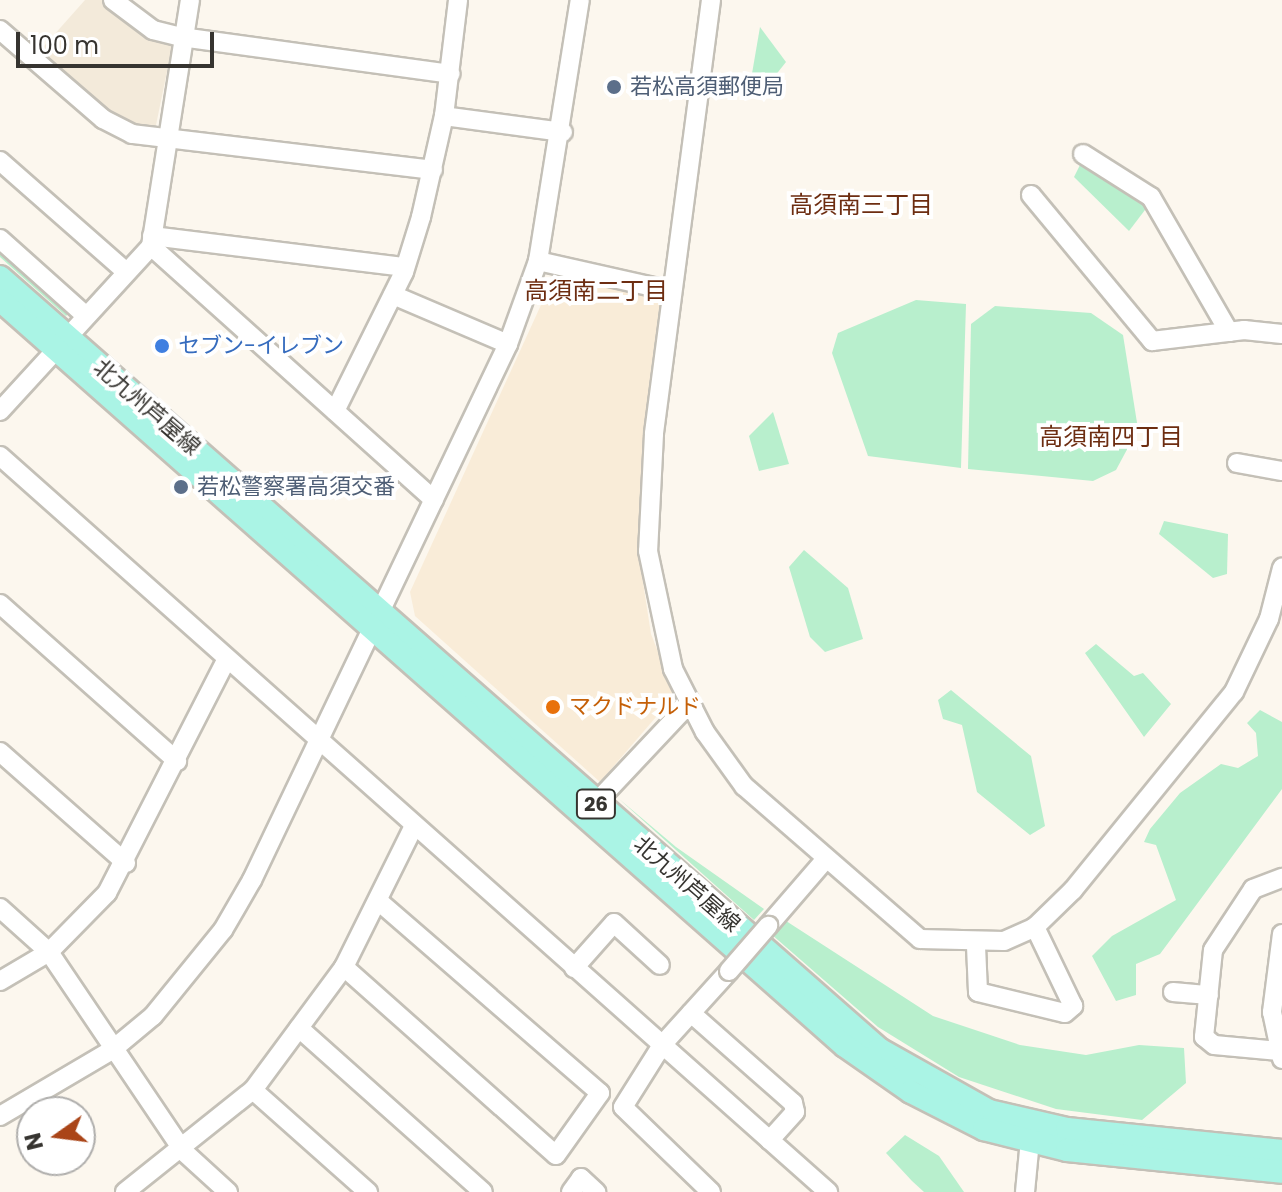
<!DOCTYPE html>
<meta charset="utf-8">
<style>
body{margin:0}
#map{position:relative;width:1282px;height:1192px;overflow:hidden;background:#fcf7ee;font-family:Poppins,"Noto Sans JP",sans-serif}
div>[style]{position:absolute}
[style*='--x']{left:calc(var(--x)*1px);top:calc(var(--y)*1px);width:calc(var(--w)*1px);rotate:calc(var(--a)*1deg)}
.commercial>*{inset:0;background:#f9ecd8}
.built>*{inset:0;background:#f3eada}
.green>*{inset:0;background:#b8efcd}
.roads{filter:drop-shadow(2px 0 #c4c0b7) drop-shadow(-2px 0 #c4c0b7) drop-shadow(0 2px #c4c0b7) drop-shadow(0 -2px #c4c0b7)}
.minor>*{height:18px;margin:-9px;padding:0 9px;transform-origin:9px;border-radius:9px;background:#fff}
.major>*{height:22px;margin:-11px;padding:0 11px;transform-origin:11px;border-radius:11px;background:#aaf4e5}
.bridges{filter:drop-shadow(2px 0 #c4c0b7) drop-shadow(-2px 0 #c4c0b7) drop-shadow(0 2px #c4c0b7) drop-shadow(0 -2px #c4c0b7)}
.minor-bridge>*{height:18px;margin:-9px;padding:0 9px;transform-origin:9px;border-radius:9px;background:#fff}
.dots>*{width:22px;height:22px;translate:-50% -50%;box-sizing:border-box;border:4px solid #fff;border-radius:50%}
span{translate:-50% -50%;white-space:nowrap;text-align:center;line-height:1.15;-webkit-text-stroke:8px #fff;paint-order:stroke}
.shield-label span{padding:2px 6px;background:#fff;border:2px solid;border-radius:6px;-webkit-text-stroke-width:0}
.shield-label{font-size:20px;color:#363430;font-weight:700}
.service-label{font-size:22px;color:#4e5e75}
.left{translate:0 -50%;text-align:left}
.shop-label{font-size:22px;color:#366cbe}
.street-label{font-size:22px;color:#363430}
.food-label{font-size:22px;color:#c56008}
.neighbourhood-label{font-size:24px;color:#6d2d11}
.north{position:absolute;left:16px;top:1096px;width:80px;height:80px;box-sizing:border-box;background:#fff;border:2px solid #afaeac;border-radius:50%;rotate:256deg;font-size:22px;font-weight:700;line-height:32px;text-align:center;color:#363430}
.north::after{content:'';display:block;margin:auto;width:28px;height:36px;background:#aa4518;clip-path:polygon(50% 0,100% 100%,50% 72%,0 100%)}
.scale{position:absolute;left:16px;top:32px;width:198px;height:36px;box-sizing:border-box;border:4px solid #363430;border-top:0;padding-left:10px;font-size:24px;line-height:28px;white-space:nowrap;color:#363430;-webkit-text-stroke:6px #fff;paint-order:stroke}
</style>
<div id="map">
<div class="commercial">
<i style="clip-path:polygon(556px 272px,657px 299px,660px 306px,638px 550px,651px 634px,675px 695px,600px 782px,415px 616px,410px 592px)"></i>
</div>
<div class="built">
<i style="clip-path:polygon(85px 0,105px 0,172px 47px,155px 130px,105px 114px,37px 54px)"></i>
</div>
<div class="green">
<i style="clip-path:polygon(760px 27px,786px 62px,759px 96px,749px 91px)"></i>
<i style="clip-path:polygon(1083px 159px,1148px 206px,1129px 231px,1074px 177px)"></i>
<i style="clip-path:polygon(0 244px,72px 310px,66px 316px,0 257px)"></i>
<i style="clip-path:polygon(916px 300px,966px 304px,961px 468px,868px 456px,832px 353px,838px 333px)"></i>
<i style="clip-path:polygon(995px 306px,1091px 313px,1123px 335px,1138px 429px,1116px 470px,1093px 481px,968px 469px,971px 324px)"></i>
<i style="clip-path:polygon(773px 412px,789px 464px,759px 471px,749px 436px)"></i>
<i style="clip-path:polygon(1164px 521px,1228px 534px,1227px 574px,1213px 578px,1159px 534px)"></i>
<i style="clip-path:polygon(804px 550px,848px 588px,863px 639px,825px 652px,810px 637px,789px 567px)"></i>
<i style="clip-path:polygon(1096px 644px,1134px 676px,1143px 673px,1171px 704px,1144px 737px,1085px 653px)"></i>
<i style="clip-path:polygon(951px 690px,1031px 756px,1045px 826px,1030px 835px,977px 792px,962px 725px,943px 719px,938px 700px)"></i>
<i style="clip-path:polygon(1260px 710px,1282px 722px,1282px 789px,1160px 954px,1136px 964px,1136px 995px,1116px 1001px,1092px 956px,1112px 936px,1176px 900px,1156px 845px,1144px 842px,1150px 829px,1180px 793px,1221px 764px,1238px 768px,1258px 756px,1256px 733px,1247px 723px)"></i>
<i style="clip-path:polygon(618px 798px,676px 847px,764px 909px,754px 920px)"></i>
<i style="clip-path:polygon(783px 919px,933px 1016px,1020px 1045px,1086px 1055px,1139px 1045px,1184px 1048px,1186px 1083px,1142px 1120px,1056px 1109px,959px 1077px,878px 1027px,771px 934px)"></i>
<i style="clip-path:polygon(905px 1135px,939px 1156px,964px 1192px,924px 1192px,912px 1181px,886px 1153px)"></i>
</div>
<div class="roads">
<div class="minor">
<i style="--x:113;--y:0;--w:50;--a:36.9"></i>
<i style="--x:153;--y:30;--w:29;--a:14"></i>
<i style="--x:181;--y:37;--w:272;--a:7.8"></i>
<i style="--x:711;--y:0;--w:438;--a:97.5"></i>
<i style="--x:654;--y:434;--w:117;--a:92.9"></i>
<i style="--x:648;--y:551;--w:121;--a:78"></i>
<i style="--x:673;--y:669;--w:71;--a:63.1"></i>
<i style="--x:705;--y:732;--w:67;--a:54.2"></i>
<i style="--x:744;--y:786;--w:233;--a:41"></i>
<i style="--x:920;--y:939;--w:84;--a:1.4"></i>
<i style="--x:1004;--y:941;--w:34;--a:-24"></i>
<i style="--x:1035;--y:927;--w:53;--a:-44.2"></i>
<i style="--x:1073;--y:890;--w:255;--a:-50.9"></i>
<i style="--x:1234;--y:692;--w:81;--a:-64.4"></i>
<i style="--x:1269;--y:619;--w:53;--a:-75.7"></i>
<i style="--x:0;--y:30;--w:136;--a:40.8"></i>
<i style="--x:103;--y:119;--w:33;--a:27"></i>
<i style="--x:132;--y:134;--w:303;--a:6.8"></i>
<i style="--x:444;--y:116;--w:120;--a:7.7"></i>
<i style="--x:1083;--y:154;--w:80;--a:32.3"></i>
<i style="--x:1151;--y:197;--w:156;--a:60"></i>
<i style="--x:0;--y:161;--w:167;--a:41.3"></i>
<i style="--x:1031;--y:195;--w:190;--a:50.3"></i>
<i style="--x:1152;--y:341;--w:93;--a:-6.8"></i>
<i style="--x:1244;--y:330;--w:38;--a:6"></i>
<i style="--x:152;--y:236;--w:255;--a:7"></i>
<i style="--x:0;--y:239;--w:114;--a:41.8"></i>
<i style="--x:151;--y:246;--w:380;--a:41.9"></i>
<i style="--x:538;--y:261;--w:136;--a:12.7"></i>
<i style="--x:393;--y:295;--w:125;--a:23.1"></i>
<i style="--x:0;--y:411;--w:224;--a:-47.5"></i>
<i style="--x:151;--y:246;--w:249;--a:-81"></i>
<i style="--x:335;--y:411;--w:155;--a:-63.6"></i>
<i style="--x:404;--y:272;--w:58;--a:-72.8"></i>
<i style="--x:421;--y:217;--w:104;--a:-77.2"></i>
<i style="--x:444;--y:116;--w:117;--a:-83.1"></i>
<i style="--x:0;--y:456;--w:1108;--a:41.63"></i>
<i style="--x:1237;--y:463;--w:46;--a:10.1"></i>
<i style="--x:0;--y:604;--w:237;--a:41.6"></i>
<i style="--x:0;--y:752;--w:168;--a:41.4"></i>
<i style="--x:590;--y:809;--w:144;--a:-46.7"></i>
<i style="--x:0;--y:908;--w:66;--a:41.9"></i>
<i style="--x:49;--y:952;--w:240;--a:56"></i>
<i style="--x:183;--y:1151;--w:61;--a:42.3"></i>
<i style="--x:768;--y:926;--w:87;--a:-49.2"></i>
<i style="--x:1282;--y:934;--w:79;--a:97.3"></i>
<i style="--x:1272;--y:1012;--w:48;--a:78"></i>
<i style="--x:976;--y:946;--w:46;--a:87.5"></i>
<i style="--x:978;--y:992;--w:89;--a:13.6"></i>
<i style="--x:1065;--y:1013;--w:11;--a:-41"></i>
<i style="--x:1073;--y:1006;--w:88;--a:-115.7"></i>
<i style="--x:344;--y:967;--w:283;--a:41.6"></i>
<i style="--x:556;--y:1155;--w:76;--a:-54.6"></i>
<i style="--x:600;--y:1093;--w:294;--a:-139.1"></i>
<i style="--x:574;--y:968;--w:60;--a:-48.4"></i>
<i style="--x:614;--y:923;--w:62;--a:42.4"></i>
<i style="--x:0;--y:981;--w:57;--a:-30.6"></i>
<i style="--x:49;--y:952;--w:83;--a:-45.5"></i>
<i style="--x:107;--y:893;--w:263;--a:-62.9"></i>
<i style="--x:1173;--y:992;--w:36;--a:5"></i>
<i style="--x:691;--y:1013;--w:136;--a:41.4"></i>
<i style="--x:793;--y:1103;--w:9;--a:77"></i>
<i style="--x:795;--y:1112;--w:38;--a:132"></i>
<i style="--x:299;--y:1028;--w:246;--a:41.7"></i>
<i style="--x:1279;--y:1051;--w:65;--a:-174.7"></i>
<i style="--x:1214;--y:1045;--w:13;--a:-141"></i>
<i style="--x:1204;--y:1037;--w:87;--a:-84.1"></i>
<i style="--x:1213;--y:950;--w:73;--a:-56.7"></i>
<i style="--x:1253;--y:889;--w:31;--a:-21"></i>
<i style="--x:253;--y:1090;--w:154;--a:41.6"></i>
<i style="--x:0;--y:1116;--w:130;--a:-30.5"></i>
<i style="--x:112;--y:1050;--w:53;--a:-39.7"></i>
<i style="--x:153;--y:1016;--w:111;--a:-50.9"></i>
<i style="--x:223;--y:930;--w:58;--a:-59.9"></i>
<i style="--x:252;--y:880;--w:594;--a:-64.47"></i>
<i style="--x:508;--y:344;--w:88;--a:-70.1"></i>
<i style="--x:538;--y:261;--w:264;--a:-80.9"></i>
<i style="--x:125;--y:1192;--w:164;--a:-38.6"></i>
<i style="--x:253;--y:1090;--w:153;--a:-53.5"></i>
<i style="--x:344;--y:967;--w:157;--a:-63.6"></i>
<i style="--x:571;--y:1192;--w:17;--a:-54"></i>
<i style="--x:581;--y:1178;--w:21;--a:43"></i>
<i style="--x:711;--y:1192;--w:122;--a:-136"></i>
<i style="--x:623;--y:1107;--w:73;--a:-57.8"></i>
<i style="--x:662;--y:1045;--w:100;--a:-47.8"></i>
<i style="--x:1025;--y:1192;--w:52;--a:-84.5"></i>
</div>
<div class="major">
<i style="--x:0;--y:277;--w:1170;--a:41.29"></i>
<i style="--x:879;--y:1049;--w:126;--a:29.4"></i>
<i style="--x:989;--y:1111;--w:80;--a:13"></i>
<i style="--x:1067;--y:1129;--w:216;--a:5.8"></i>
<i style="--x:0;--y:300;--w:1127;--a:41.44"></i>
<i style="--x:845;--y:1046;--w:80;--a:34.9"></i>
<i style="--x:911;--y:1092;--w:82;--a:26.9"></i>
<i style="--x:984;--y:1129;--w:86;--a:14.2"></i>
<i style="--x:1067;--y:1150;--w:216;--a:5.8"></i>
</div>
</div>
<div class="bridges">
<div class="minor-bridge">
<i style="--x:729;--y:971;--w:60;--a:-49.1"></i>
</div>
</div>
<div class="dots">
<i style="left:614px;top:87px;background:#5c6f8a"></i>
<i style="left:162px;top:346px;background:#3f7fe0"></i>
<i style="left:181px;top:487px;background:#5c6f8a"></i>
<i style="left:553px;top:707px;background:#e8710a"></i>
</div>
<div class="shield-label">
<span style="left:596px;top:804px">26</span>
</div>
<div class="service-label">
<span class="left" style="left:630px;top:87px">若松高須郵便局</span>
<span class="left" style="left:197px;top:487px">若松警察署高須交番</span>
</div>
<div class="shop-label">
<span class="left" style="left:178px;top:346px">セブン-イレブン</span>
</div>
<div class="street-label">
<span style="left:147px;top:407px;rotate:41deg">北九州芦屋線</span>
<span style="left:687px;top:884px;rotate:41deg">北九州芦屋線</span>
</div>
<div class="food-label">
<span class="left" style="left:569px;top:707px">マクドナルド</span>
</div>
<div class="neighbourhood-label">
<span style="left:861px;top:205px">高須南三丁目</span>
<span style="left:596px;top:291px">高須南二丁目</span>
<span style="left:1111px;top:437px">高須南四丁目</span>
</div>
<div class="north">N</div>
<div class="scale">100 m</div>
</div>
